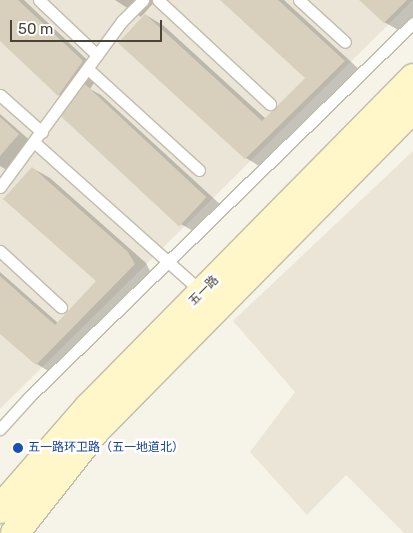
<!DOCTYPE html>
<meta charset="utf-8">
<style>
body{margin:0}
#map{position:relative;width:413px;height:533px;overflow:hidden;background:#f6f3e8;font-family:Rubik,"Noto Sans SC",sans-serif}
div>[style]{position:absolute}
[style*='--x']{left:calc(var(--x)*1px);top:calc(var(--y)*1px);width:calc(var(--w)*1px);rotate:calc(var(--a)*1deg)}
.residential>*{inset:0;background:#eae5d6}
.shadow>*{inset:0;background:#0003}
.building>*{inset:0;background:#d8d0bc;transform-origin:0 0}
.roads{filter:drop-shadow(1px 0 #c2bcaa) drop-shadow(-1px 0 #c2bcaa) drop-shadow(0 1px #c2bcaa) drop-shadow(0 -1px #c2bcaa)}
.service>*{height:11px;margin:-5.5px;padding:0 5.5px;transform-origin:5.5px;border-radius:5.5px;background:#fff}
.secondary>*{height:28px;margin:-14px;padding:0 14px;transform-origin:14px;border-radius:14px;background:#fff7c9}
.dots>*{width:14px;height:14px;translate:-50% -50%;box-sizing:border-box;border:2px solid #fff;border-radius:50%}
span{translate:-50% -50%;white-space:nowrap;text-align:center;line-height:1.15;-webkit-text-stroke:5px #fff;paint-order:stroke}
.street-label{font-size:12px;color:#4a4436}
.transit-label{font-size:12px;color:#164399}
.left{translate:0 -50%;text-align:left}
.scale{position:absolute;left:10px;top:20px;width:152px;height:22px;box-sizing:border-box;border:2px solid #4a4436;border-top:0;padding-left:6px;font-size:15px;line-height:18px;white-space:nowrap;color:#4a4436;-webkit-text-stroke:4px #fff;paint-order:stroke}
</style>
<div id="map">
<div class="residential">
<i style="clip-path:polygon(0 0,413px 0,0 409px)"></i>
<i style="clip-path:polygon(413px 151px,413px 533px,404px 533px,346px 475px,307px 515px,250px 452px,295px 392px,233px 321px)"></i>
</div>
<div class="shadow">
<i style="clip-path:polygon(0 0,24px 0,101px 73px,90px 89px,101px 95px,222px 206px,195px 232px,179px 223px,65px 118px,74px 104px,59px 95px,0 40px)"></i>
<i style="clip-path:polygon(115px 0,156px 0,141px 17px)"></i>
<i style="clip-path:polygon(221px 0,284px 0,362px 72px,264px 169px,246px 158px,146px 15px,164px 26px,266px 119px,307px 78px)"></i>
<i style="clip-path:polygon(361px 0,413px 0,413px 22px,402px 32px,384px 22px)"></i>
<i style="clip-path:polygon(0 114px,34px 144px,10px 172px,0 166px)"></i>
<i style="clip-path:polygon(32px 168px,50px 178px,146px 263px,152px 275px,55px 375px,37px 364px,0 332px,0 272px,58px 323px,98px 281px)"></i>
</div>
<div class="building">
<i style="clip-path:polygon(0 0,18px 0,83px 61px,58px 96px,0 41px)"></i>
<i style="clip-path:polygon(220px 0,278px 0,345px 61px,245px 159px,118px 43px,145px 14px,262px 121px,305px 78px)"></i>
<i style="clip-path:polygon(359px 0,407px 0,384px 23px)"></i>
<i style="left:85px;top:84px;width:166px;height:40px;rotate:43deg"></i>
<i style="clip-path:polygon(0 117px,19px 134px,0 156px)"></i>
<i style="clip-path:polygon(32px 167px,128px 252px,135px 264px,36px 365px,0 334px,0 276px,55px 325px,96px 281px,3px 199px)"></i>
</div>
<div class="roads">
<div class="service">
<i style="--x:39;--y:0;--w:80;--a:43.5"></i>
<i style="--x:158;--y:0;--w:153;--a:42.9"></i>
<i style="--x:299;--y:0;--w:62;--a:42.4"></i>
<i style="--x:88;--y:69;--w:150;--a:42.3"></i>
<i style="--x:0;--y:95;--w:56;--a:41.4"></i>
<i style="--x:34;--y:142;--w:225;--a:41.8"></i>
<i style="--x:0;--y:187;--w:206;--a:-53.7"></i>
<i style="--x:122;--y:21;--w:30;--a:-45"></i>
<i style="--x:0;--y:251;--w:83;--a:42.6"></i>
<i style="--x:0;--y:429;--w:43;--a:-47.8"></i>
<i style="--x:29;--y:397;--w:536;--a:-44.24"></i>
</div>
<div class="secondary">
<i style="--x:0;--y:509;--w:135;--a:-48.9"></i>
<i style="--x:89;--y:407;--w:462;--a:-45.4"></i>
<i style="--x:15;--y:533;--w:131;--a:-51.8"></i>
<i style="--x:96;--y:430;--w:452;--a:-45.4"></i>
</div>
</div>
<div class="dots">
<i style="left:18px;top:448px;background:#1a4fb4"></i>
</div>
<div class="street-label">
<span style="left:204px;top:291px;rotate:-45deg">五一路</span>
</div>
<div class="transit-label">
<span class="left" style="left:28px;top:448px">五一路环卫路（五一地道北）</span>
</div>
<div class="scale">50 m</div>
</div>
